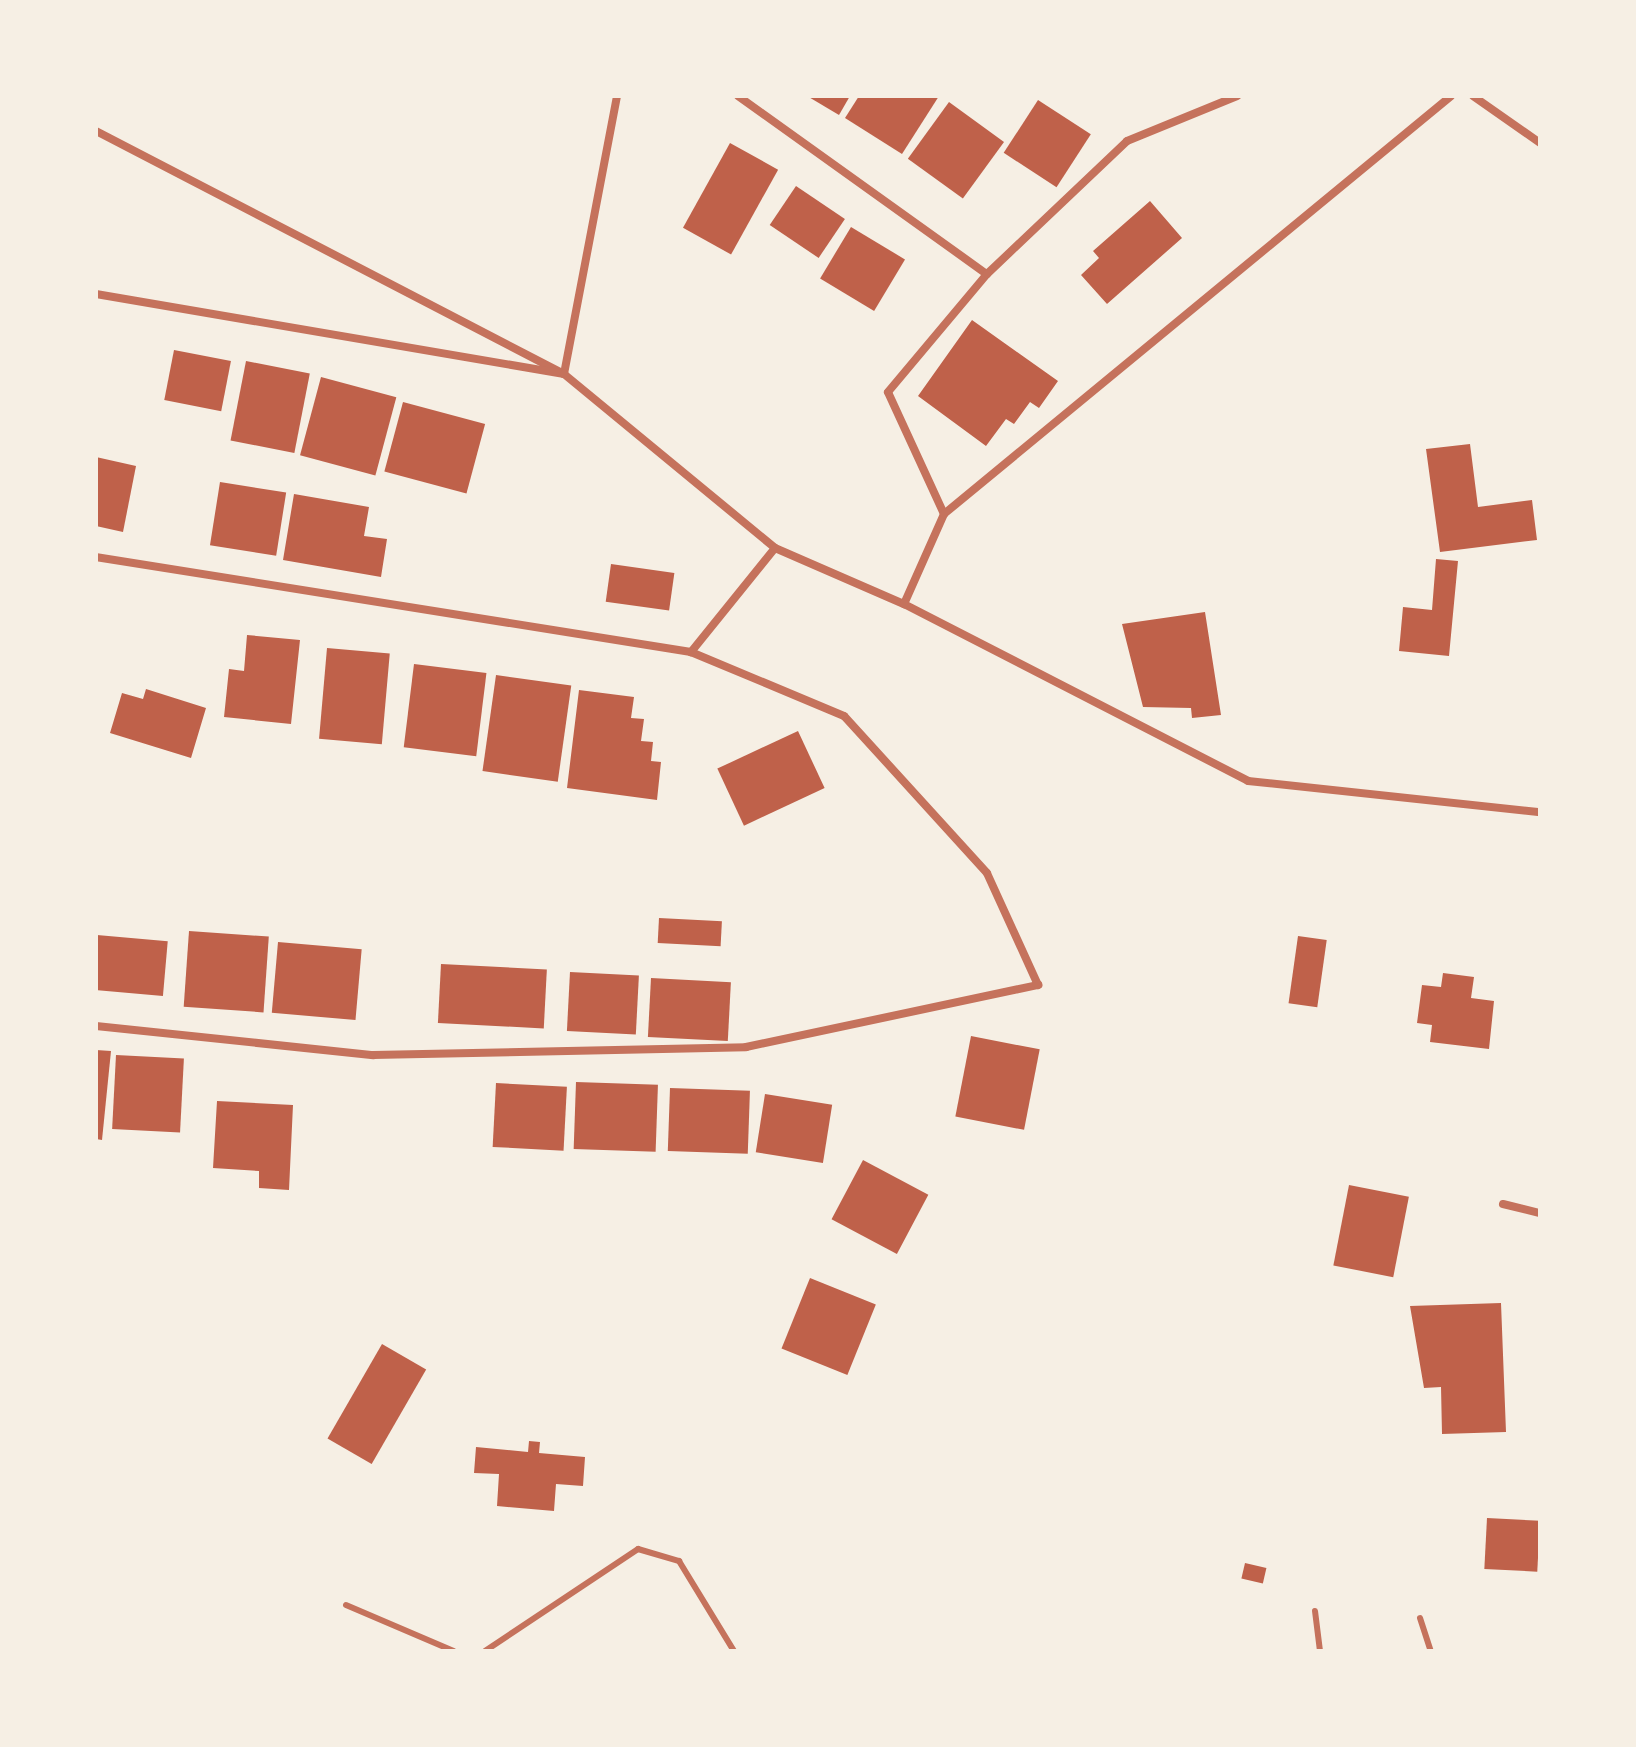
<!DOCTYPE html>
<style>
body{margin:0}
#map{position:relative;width:1636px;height:1747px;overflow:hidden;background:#f6efe4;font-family:"Open Sans",sans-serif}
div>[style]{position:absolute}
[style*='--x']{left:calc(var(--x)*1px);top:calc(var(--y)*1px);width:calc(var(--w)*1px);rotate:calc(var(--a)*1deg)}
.building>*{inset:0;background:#bf614a;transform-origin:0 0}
.service>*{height:6px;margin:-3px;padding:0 3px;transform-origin:3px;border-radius:3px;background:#c5725c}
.minor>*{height:8px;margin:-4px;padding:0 4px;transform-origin:4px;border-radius:4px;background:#c5725c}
span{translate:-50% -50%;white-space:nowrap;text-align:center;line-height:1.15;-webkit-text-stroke:8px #f6efe4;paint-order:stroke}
.frame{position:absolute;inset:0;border:98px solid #f6efe4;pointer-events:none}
</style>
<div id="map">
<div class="building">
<i style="clip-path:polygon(807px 96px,850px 96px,839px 115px)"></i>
<i style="clip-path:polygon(859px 96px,939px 96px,902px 154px,845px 118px)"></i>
<i style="left:1038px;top:100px;width:63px;height:63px;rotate:33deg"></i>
<i style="left:949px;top:102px;width:68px;height:70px;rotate:36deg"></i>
<i style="left:730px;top:143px;width:55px;height:97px;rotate:29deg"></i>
<i style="left:796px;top:186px;width:59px;height:47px;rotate:34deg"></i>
<i style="clip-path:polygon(1150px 201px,1182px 238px,1107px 304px,1081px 275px,1099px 258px,1093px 251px)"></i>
<i style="left:851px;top:227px;width:63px;height:60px;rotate:31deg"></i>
<i style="clip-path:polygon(972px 320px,1058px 381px,1039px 408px,1030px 402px,1014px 424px,1006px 419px,986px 446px,918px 396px)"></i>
<i style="left:174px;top:350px;width:58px;height:51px;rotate:11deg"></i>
<i style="left:246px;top:361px;width:65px;height:81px;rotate:11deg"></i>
<i style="left:321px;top:377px;width:78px;height:81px;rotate:15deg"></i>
<i style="left:403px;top:402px;width:85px;height:72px;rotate:15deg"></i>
<i style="clip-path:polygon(1470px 444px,1478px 507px,1532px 500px,1537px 540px,1440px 552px,1426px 449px)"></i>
<i style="clip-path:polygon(96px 457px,136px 466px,123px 532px,96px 526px)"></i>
<i style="left:220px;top:482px;width:67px;height:64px;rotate:9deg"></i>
<i style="clip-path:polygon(294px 494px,369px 507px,364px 536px,387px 539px,381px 577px,283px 560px)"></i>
<i style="clip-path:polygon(1436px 559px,1458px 561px,1449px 656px,1399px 651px,1403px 607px,1432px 610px)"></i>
<i style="left:611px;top:564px;width:64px;height:38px;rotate:8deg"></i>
<i style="clip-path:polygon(1205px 612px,1221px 715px,1192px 718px,1191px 708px,1143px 707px,1122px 624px)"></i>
<i style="clip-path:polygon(247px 635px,300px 640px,291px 724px,224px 717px,229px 669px,244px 671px)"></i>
<i style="left:327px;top:648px;width:63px;height:91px;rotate:5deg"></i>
<i style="left:414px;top:664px;width:73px;height:84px;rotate:7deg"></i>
<i style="left:496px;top:675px;width:76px;height:97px;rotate:8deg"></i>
<i style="clip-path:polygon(146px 689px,206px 708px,191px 758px,110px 733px,122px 693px,143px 699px)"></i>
<i style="clip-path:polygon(579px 690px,634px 697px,631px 718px,644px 719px,641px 741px,653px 742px,651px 761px,661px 762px,657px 800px,567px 788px)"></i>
<i style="left:798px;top:731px;width:63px;height:89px;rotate:65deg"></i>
<i style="left:659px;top:918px;width:63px;height:25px;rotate:3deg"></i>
<i style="left:189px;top:931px;width:80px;height:76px;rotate:4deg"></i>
<i style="left:97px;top:935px;width:71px;height:55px;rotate:5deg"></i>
<i style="left:1298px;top:936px;width:29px;height:68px;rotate:8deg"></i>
<i style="left:278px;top:942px;width:84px;height:71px;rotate:5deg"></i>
<i style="left:441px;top:964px;width:106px;height:59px;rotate:3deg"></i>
<i style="left:570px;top:972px;width:69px;height:59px;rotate:3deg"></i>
<i style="clip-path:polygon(1443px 973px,1474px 977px,1471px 998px,1494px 1001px,1489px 1049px,1430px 1042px,1432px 1025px,1417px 1023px,1422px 985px,1441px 987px)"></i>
<i style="left:651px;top:978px;width:80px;height:59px;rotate:3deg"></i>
<i style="left:971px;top:1036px;width:70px;height:82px;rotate:11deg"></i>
<i style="clip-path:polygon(96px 1050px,111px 1051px,102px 1140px,96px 1139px)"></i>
<i style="left:116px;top:1055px;width:68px;height:74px;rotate:3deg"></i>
<i style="left:576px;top:1082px;width:82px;height:67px;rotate:2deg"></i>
<i style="left:496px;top:1083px;width:71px;height:64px;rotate:3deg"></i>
<i style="left:670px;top:1088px;width:80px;height:63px;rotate:2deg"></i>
<i style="left:765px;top:1094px;width:68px;height:59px;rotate:9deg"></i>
<i style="clip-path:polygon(217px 1101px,293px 1105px,289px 1190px,259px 1188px,259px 1171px,213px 1168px)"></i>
<i style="left:863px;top:1160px;width:74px;height:67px;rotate:28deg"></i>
<i style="left:1349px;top:1185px;width:61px;height:82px;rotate:11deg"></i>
<i style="left:810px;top:1278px;width:71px;height:76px;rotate:22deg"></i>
<i style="clip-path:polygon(1501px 1303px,1506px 1432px,1442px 1434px,1441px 1387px,1424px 1388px,1410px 1306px)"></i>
<i style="left:382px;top:1344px;width:51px;height:109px;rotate:30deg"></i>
<i style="clip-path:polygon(529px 1441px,540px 1442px,539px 1453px,585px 1457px,583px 1486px,556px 1484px,554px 1511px,497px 1506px,499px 1474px,474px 1473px,476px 1447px,528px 1452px)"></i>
<i style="left:1487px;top:1518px;width:53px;height:51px;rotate:3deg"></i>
<i style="left:1245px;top:1563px;width:22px;height:16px;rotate:13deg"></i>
</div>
<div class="service">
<i style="--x:346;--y:1605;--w:117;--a:23.1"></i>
<i style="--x:1315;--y:1611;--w:40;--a:82.9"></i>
<i style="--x:1420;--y:1618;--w:35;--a:72"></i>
<i style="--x:485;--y:1651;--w:184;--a:-33.7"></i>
<i style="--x:638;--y:1549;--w:43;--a:16.3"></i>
<i style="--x:679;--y:1561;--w:105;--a:58.6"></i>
</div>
<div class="minor">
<i style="--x:738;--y:96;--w:306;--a:35.6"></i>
<i style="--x:1473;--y:96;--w:82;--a:35"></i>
<i style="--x:96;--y:131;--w:527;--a:27.44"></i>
<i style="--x:564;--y:374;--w:283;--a:-79.2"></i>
<i style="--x:96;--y:294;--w:475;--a:9.7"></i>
<i style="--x:564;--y:374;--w:273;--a:39.5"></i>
<i style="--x:775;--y:548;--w:134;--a:128.9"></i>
<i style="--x:691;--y:652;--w:603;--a:-170.93"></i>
<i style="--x:944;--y:514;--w:134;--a:-114.7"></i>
<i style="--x:888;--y:392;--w:154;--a:-50"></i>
<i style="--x:987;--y:274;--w:193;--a:-43.5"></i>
<i style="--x:1127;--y:141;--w:119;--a:-22.2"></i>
<i style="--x:775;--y:548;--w:141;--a:23.5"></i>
<i style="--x:904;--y:604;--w:387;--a:27.2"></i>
<i style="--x:1248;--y:781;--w:294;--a:6.1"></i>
<i style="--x:904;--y:604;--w:98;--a:-66"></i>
<i style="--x:944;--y:514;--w:657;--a:-39.5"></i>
<i style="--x:96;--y:1026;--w:279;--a:6"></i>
<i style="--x:373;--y:1055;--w:373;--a:-1.2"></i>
<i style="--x:746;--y:1047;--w:299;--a:-12"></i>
<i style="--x:1038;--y:985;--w:123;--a:-114.5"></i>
<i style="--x:987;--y:873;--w:212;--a:-132.3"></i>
<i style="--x:844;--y:716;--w:166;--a:-157.3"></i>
<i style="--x:1503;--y:1204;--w:38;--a:14"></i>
</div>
<div class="frame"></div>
</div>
